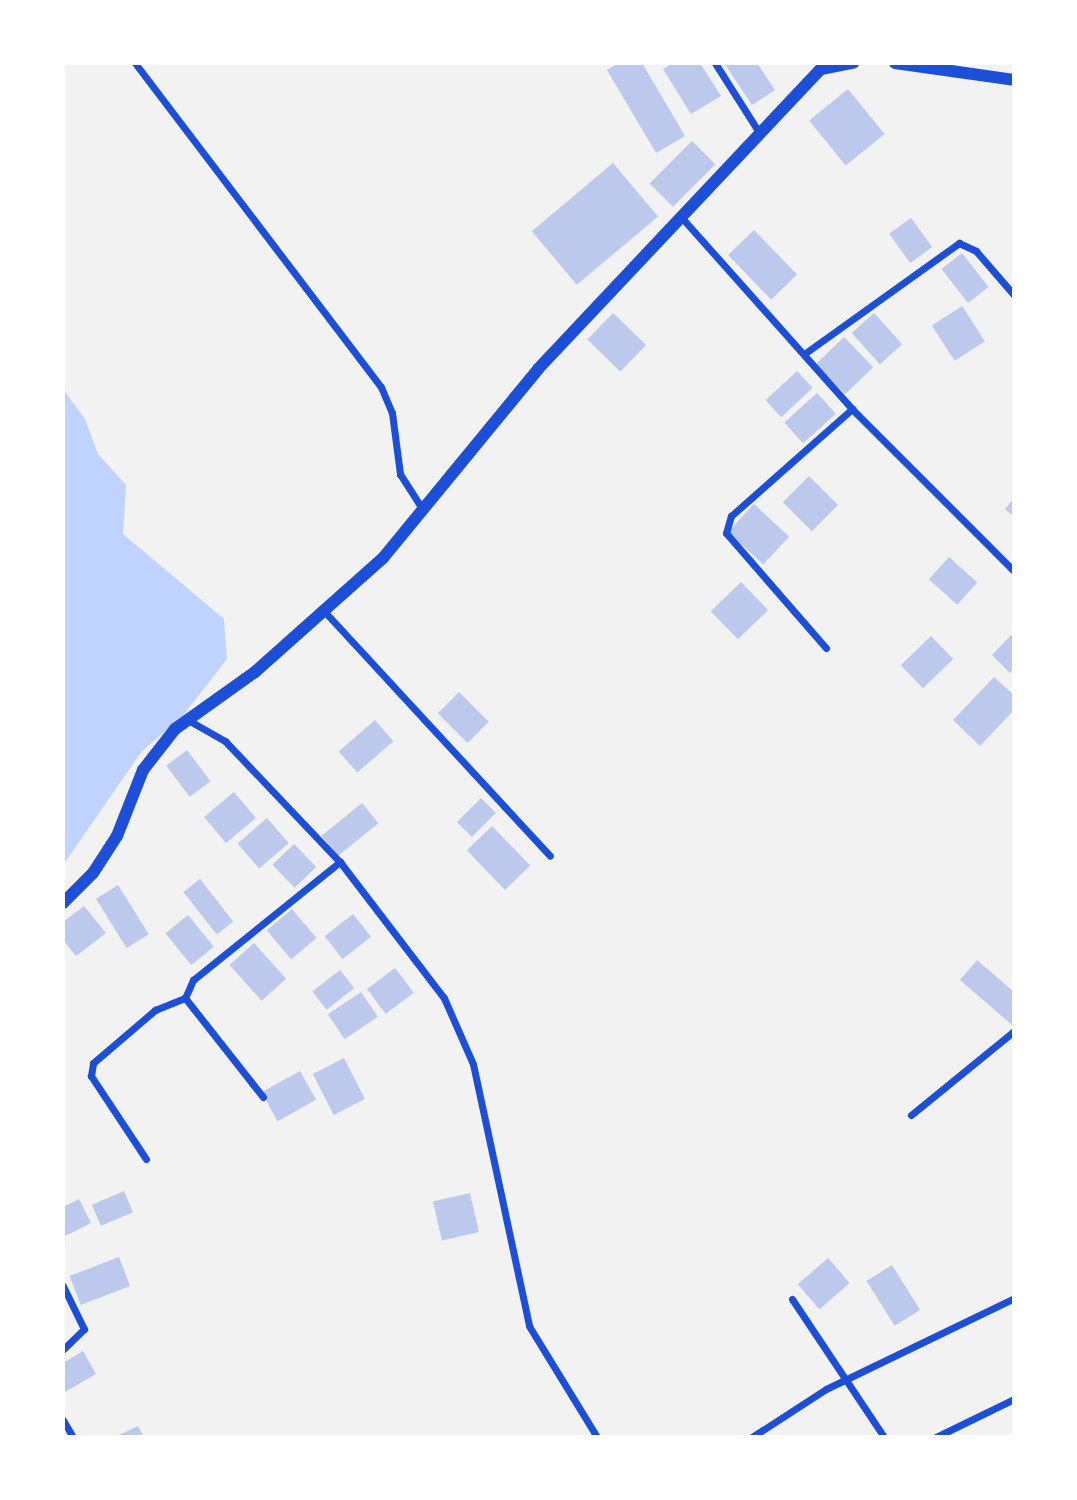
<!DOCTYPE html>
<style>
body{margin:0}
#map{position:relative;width:1077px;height:1500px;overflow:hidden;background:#f2f2f2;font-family:"Golos Text",sans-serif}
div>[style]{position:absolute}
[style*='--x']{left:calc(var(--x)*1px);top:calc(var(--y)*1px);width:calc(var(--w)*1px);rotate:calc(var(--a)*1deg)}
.water>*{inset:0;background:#bfd3fe}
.building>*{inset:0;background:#bdc9ec;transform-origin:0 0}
.minor>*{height:7px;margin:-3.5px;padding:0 3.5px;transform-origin:3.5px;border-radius:3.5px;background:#1d4ed8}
.tertiary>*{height:12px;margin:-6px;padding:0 6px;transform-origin:6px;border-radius:6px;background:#1d4ed8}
span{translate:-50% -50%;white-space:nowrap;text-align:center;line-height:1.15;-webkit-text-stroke:5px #fff;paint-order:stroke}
.frame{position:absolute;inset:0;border:65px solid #fff;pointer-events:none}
</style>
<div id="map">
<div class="water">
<i style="clip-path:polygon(63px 389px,85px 419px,98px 454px,126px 485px,123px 534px,224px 619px,227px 659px,181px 718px,142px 751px,63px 865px)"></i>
</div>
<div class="building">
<i style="clip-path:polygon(619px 63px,642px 63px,685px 136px,656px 153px,607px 70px)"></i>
<i style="clip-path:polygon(673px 63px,700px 63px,721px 96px,691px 114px,663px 69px)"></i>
<i style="clip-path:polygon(724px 63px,757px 63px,775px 90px,752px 105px)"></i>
<i style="left:848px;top:89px;width:58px;height:50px;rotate:51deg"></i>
<i style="left:692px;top:141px;width:33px;height:60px;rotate:45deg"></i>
<i style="left:613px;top:163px;width:70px;height:106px;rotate:50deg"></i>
<i style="left:911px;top:218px;width:36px;height:27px;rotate:54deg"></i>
<i style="left:754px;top:230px;width:62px;height:36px;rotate:46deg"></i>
<i style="left:962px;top:253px;width:43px;height:26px;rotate:52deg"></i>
<i style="left:962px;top:306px;width:42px;height:36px;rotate:57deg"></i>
<i style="left:613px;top:313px;width:46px;height:37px;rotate:44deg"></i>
<i style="left:874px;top:313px;width:42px;height:30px;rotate:48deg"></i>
<i style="left:844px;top:337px;width:42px;height:39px;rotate:46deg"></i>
<i style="left:797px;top:371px;width:23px;height:43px;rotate:47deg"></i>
<i style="left:817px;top:393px;width:28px;height:44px;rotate:48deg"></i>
<i style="left:809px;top:476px;width:41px;height:37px;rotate:45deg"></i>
<i style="clip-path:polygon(1014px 498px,1014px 517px,1005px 509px)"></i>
<i style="left:754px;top:504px;width:48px;height:38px;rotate:43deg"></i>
<i style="left:949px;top:557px;width:38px;height:30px;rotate:42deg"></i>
<i style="left:741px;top:582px;width:39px;height:42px;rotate:46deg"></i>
<i style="clip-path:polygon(1014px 632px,1014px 669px,1010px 673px,992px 655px)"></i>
<i style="left:931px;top:636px;width:32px;height:42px;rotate:46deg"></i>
<i style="clip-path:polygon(994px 677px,1014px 695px,1014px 710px,980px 746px,953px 720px)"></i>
<i style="left:459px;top:692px;width:42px;height:30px;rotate:45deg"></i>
<i style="left:375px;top:720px;width:28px;height:48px;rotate:49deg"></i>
<i style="left:187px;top:750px;width:39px;height:26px;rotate:53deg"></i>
<i style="left:234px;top:792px;width:34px;height:39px;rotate:50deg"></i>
<i style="left:481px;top:798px;width:21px;height:34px;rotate:45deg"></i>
<i style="left:362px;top:803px;width:26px;height:52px;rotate:51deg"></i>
<i style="left:267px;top:818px;width:33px;height:39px;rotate:49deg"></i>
<i style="left:492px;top:826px;width:55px;height:35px;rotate:46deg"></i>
<i style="left:294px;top:844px;width:32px;height:30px;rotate:46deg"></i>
<i style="left:200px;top:879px;width:54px;height:21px;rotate:52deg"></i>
<i style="left:118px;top:885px;width:58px;height:26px;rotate:58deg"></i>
<i style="clip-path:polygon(84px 906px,106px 933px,76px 956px,63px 940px,63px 922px)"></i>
<i style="left:292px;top:909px;width:38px;height:33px;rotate:50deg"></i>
<i style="left:353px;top:914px;width:29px;height:36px;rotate:52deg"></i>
<i style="left:188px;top:915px;width:41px;height:29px;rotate:51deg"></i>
<i style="left:254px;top:943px;width:48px;height:33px;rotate:48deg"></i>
<i style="clip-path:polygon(977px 960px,1014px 992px,1012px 1025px,960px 980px)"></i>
<i style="left:395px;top:968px;width:31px;height:35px;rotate:53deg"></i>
<i style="left:340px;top:970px;width:23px;height:35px;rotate:52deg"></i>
<i style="left:361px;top:992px;width:30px;height:40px;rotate:56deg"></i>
<i style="left:344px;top:1058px;width:46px;height:35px;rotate:63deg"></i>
<i style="left:300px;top:1071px;width:33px;height:44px;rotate:61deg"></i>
<i style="left:124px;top:1191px;width:23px;height:35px;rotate:67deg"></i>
<i style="left:470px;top:1193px;width:40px;height:38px;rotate:77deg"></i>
<i style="clip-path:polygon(79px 1199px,91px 1223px,63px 1237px,63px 1207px)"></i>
<i style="left:119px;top:1257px;width:31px;height:53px;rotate:69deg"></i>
<i style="left:828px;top:1258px;width:33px;height:40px;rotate:49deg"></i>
<i style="left:892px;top:1265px;width:53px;height:30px;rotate:58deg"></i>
<i style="clip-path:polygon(83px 1351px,96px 1374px,63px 1393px,63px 1363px)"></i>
<i style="clip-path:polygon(138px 1426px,144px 1437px,115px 1437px)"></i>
</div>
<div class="minor">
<i style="--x:135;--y:63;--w:407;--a:52.8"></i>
<i style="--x:381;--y:387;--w:28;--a:67"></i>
<i style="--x:392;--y:413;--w:62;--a:82.5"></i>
<i style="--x:400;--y:474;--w:43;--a:57.4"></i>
<i style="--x:715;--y:63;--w:84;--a:57.6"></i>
<i style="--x:682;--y:218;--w:256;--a:48.3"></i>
<i style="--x:852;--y:409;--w:229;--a:45"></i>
<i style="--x:804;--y:354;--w:191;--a:-35.6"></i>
<i style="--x:959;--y:243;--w:19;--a:25"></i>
<i style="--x:976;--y:251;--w:58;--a:49.2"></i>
<i style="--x:324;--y:611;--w:333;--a:47.3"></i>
<i style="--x:826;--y:648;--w:152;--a:-131"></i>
<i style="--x:726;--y:533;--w:18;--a:-74"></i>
<i style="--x:731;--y:516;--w:162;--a:-41.5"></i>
<i style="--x:188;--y:720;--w:43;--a:29.6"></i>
<i style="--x:225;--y:741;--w:167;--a:46.5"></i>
<i style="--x:340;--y:862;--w:171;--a:52.6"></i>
<i style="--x:444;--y:998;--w:72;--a:66.3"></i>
<i style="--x:473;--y:1064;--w:268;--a:77.9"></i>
<i style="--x:529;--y:1326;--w:130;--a:58.5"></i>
<i style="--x:263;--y:1097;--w:126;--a:-128.2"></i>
<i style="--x:185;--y:998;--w:20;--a:-66"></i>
<i style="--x:193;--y:980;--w:189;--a:-38.8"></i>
<i style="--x:911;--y:1115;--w:133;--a:-39.2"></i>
<i style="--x:146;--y:1159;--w:100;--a:-123.5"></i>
<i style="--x:91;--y:1076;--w:13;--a:-81"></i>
<i style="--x:93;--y:1063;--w:82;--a:-40.5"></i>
<i style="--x:155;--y:1010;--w:32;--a:-22"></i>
<i style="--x:63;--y:1286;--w:48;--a:64"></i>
<i style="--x:84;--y:1329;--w:29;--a:136"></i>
<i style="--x:792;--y:1299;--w:166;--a:56.3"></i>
<i style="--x:63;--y:1420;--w:20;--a:60"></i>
<i style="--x:752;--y:1437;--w:88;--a:-33"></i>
<i style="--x:826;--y:1389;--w:209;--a:-25.8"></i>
<i style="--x:936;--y:1437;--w:87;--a:-26"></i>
</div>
<div class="tertiary">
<i style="--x:895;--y:63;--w:120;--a:8.1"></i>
<i style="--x:63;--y:903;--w:42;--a:-45"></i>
<i style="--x:93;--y:873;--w:44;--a:-57"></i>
<i style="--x:117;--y:836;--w:71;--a:-68.5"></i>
<i style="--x:143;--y:770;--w:52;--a:-52"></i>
<i style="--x:175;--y:729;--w:98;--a:-35.5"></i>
<i style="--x:255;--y:672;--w:171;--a:-41.7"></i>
<i style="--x:383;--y:558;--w:244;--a:-50.6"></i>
<i style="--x:538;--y:369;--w:412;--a:-46.7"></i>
<i style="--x:821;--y:69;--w:33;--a:-11"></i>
</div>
<div class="frame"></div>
</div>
